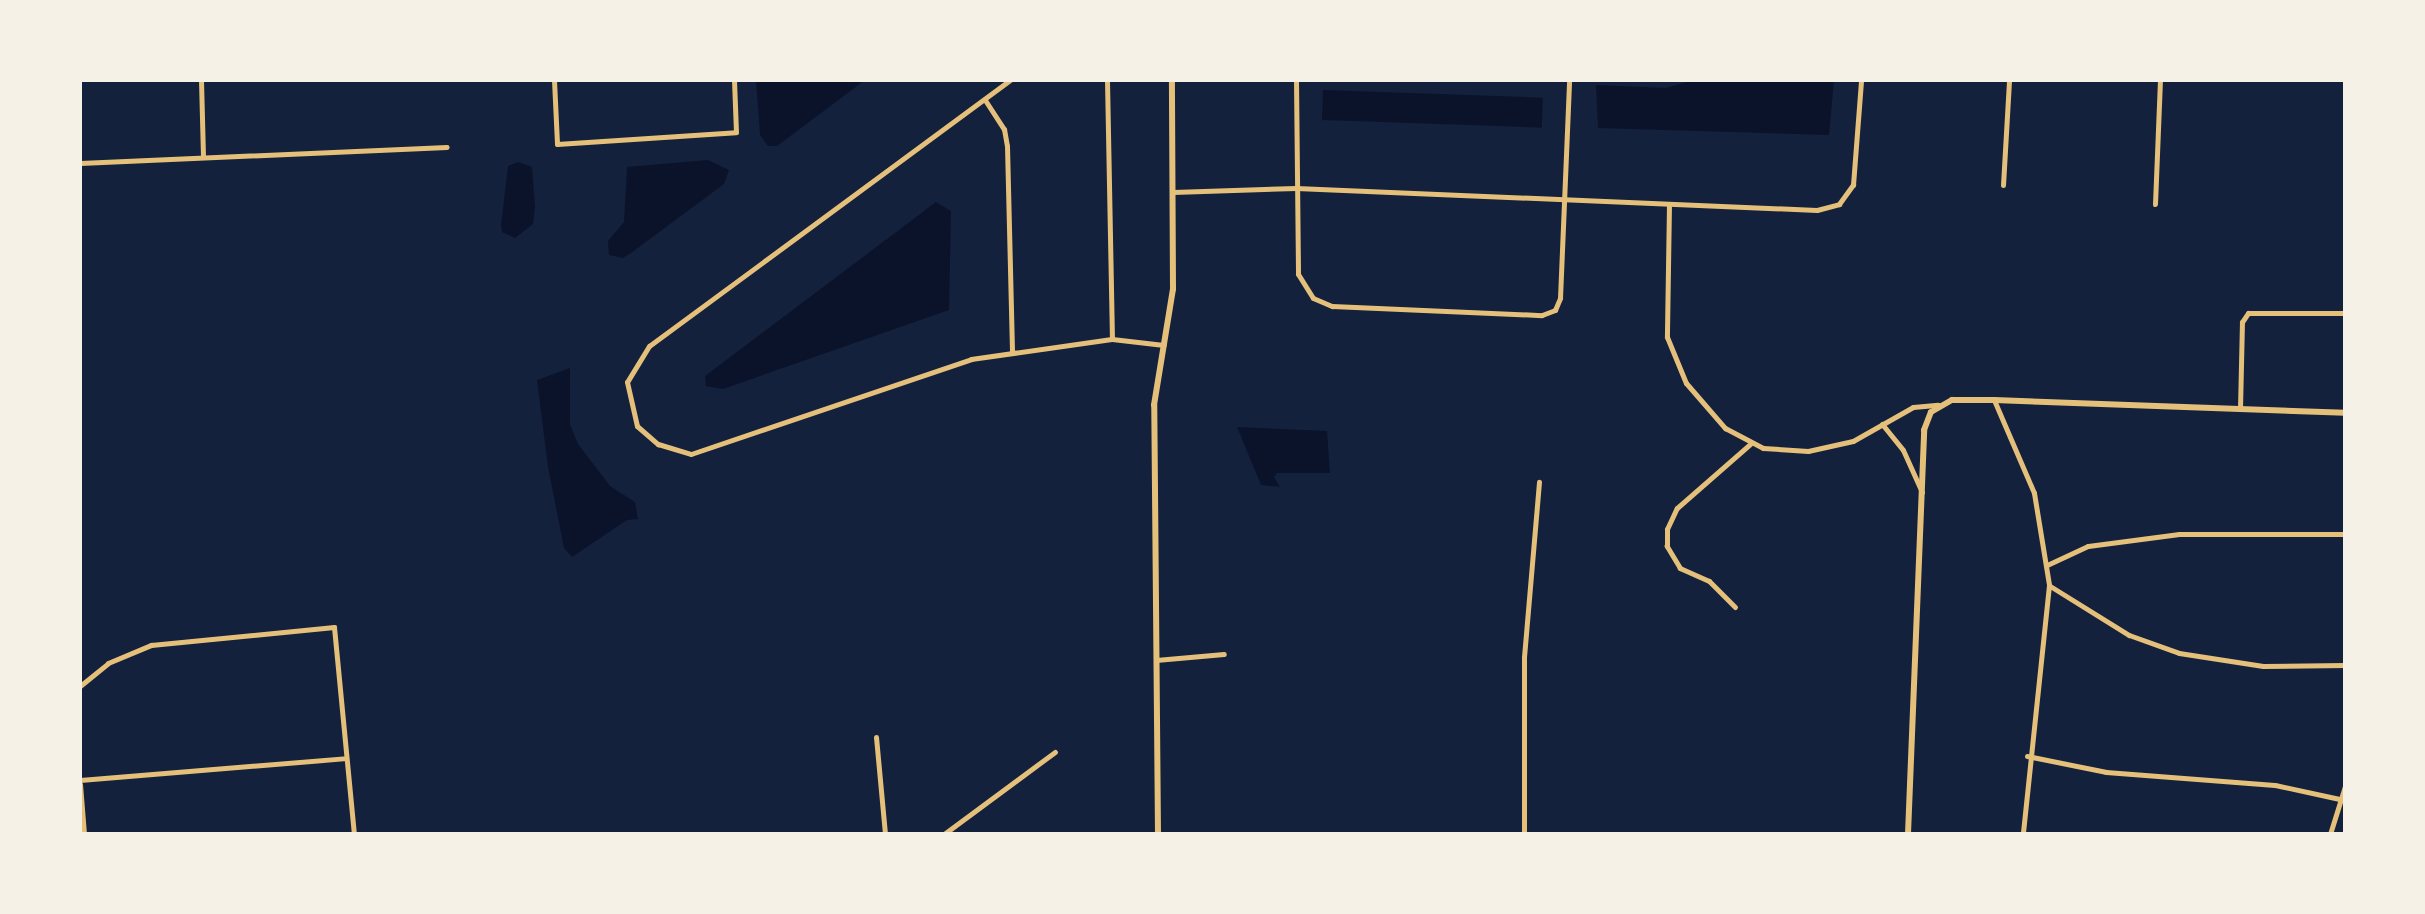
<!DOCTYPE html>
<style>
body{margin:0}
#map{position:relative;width:2425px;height:914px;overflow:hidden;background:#14213d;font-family:Quicksand,sans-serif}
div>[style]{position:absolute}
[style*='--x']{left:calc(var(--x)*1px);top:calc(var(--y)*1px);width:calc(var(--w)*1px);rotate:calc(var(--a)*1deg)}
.water>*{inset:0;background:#0b132b;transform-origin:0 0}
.minor>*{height:5px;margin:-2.5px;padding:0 2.5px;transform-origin:2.5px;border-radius:2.5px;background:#e5c07b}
.tertiary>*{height:6px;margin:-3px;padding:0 3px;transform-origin:3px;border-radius:3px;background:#e5c07b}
span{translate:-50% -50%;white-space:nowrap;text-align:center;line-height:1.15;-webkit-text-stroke:6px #f6f1e7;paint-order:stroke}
.frame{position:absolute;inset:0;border:82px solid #f6f1e7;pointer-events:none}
</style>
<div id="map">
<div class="water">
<i style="clip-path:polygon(756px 80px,865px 80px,777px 146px,768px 146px,760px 135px)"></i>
<i style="clip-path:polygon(1693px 80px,1834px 81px,1829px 135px,1598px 128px,1596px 85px,1666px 88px)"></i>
<i style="left:1323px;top:90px;width:220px;height:30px;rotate:2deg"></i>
<i style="clip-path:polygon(708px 160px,729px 170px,724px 184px,631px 253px,623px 258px,609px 255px,608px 241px,624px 222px,627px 167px)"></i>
<i style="clip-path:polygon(518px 162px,532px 167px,535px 207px,533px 224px,515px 238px,502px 232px,501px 225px,508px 166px)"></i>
<i style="clip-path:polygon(936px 202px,951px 211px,949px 310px,723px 389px,706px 386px,705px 376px)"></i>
<i style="clip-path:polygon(570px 368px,570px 424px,578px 444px,610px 486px,635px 502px,638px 519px,627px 520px,572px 557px,564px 548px,548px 467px,537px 380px)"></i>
<i style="clip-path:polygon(1237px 427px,1327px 431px,1330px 473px,1277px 473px,1274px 477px,1280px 487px,1261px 485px)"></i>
</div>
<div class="minor">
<i style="--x:201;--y:80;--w:76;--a:88.5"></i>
<i style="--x:554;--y:80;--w:64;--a:87.3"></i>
<i style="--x:557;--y:144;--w:179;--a:-3.8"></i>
<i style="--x:736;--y:132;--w:52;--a:-92.2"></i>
<i style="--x:1010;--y:80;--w:448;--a:143.6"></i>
<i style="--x:649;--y:346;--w:42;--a:121.4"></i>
<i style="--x:627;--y:382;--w:45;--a:77.2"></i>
<i style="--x:637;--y:426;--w:28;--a:41"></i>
<i style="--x:658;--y:444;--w:34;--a:17"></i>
<i style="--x:691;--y:454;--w:296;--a:-18.7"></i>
<i style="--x:971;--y:359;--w:142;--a:-8.1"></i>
<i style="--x:1112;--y:339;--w:52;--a:6.6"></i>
<i style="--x:1107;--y:80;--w:259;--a:88.9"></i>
<i style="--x:1296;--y:80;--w:194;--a:89.4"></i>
<i style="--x:1298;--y:274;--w:28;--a:58"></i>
<i style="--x:1313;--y:298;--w:21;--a:23"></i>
<i style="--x:1332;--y:306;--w:210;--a:2.5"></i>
<i style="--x:1542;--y:315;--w:14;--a:-21"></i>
<i style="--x:1555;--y:310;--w:13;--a:-67"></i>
<i style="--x:1560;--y:298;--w:218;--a:-87.6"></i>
<i style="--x:985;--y:100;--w:35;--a:57"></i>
<i style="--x:1004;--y:129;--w:17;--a:80"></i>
<i style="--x:1007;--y:146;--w:207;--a:88.6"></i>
<i style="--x:80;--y:163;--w:367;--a:-2.5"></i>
<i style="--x:2003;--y:185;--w:105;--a:-86.7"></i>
<i style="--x:1173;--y:192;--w:123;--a:-1.9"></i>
<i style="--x:1296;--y:188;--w:521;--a:2.42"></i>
<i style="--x:1817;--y:210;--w:23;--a:-15"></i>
<i style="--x:1839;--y:204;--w:24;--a:-54"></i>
<i style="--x:1853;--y:185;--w:105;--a:-85.6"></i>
<i style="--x:1669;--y:204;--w:133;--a:90.9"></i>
<i style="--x:1667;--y:337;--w:50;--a:67.6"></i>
<i style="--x:1686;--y:383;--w:60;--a:49.1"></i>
<i style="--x:1725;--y:428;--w:43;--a:27.8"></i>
<i style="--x:1763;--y:448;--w:45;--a:3.8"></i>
<i style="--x:1808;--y:451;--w:46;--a:-12.5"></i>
<i style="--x:1853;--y:441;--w:69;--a:-29.5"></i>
<i style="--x:1913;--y:407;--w:25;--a:-5"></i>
<i style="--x:2155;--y:204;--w:124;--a:-87.7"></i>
<i style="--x:1994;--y:400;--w:101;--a:66.7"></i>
<i style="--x:2034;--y:493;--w:93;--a:80.7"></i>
<i style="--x:2049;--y:585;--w:250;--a:96"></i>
<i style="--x:2240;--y:409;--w:87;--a:-88.7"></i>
<i style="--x:2242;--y:322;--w:11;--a:-56"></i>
<i style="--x:2248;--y:313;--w:97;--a:0"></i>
<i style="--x:1882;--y:424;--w:33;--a:51"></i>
<i style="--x:1903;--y:450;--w:46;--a:65.7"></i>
<i style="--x:2047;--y:565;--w:45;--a:-24.9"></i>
<i style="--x:2088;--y:546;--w:92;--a:-7.5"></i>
<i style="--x:2179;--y:534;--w:166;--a:0"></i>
<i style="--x:2050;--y:586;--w:93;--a:31.8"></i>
<i style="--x:2129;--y:635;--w:53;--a:19.8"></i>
<i style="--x:2179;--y:653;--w:85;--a:8.8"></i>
<i style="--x:2263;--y:666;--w:82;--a:-0.7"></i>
<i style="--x:1735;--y:607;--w:37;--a:-135"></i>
<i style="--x:1709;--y:581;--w:32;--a:-156"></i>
<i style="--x:1680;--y:568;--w:26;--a:-121"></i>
<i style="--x:1667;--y:546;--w:17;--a:-90"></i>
<i style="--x:1667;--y:529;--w:23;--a:-65"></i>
<i style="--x:1677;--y:508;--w:97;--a:-41.2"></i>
<i style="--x:1156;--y:660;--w:68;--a:-5"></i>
<i style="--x:80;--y:686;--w:36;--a:-39"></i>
<i style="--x:108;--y:663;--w:47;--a:-22.7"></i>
<i style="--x:151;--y:645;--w:184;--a:-5.6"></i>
<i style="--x:334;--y:627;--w:208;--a:84.5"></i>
<i style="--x:876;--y:737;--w:97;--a:84.7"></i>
<i style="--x:2027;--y:756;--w:81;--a:11.4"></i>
<i style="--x:2106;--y:772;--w:169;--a:4.4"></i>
<i style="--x:2275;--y:785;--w:66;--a:12.2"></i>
<i style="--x:80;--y:780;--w:267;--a:-4.7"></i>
<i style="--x:80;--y:784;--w:50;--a:85.4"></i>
<i style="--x:944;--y:834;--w:138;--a:-36.5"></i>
<i style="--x:1524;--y:834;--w:177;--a:-90"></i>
<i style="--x:1524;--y:657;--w:176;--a:-85.1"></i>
<i style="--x:2330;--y:834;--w:50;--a:-72.6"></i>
</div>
<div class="tertiary">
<i style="--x:1158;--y:834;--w:429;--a:-90.5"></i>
<i style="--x:1154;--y:405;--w:118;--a:-80.7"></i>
<i style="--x:1173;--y:289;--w:209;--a:-90.3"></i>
<i style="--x:1908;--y:834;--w:404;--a:-87.7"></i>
<i style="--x:1924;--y:430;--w:19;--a:-69"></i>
<i style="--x:1931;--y:412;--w:24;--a:-30"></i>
<i style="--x:1952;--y:400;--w:42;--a:0"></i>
<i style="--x:1994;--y:400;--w:351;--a:2.1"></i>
</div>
<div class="frame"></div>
</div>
